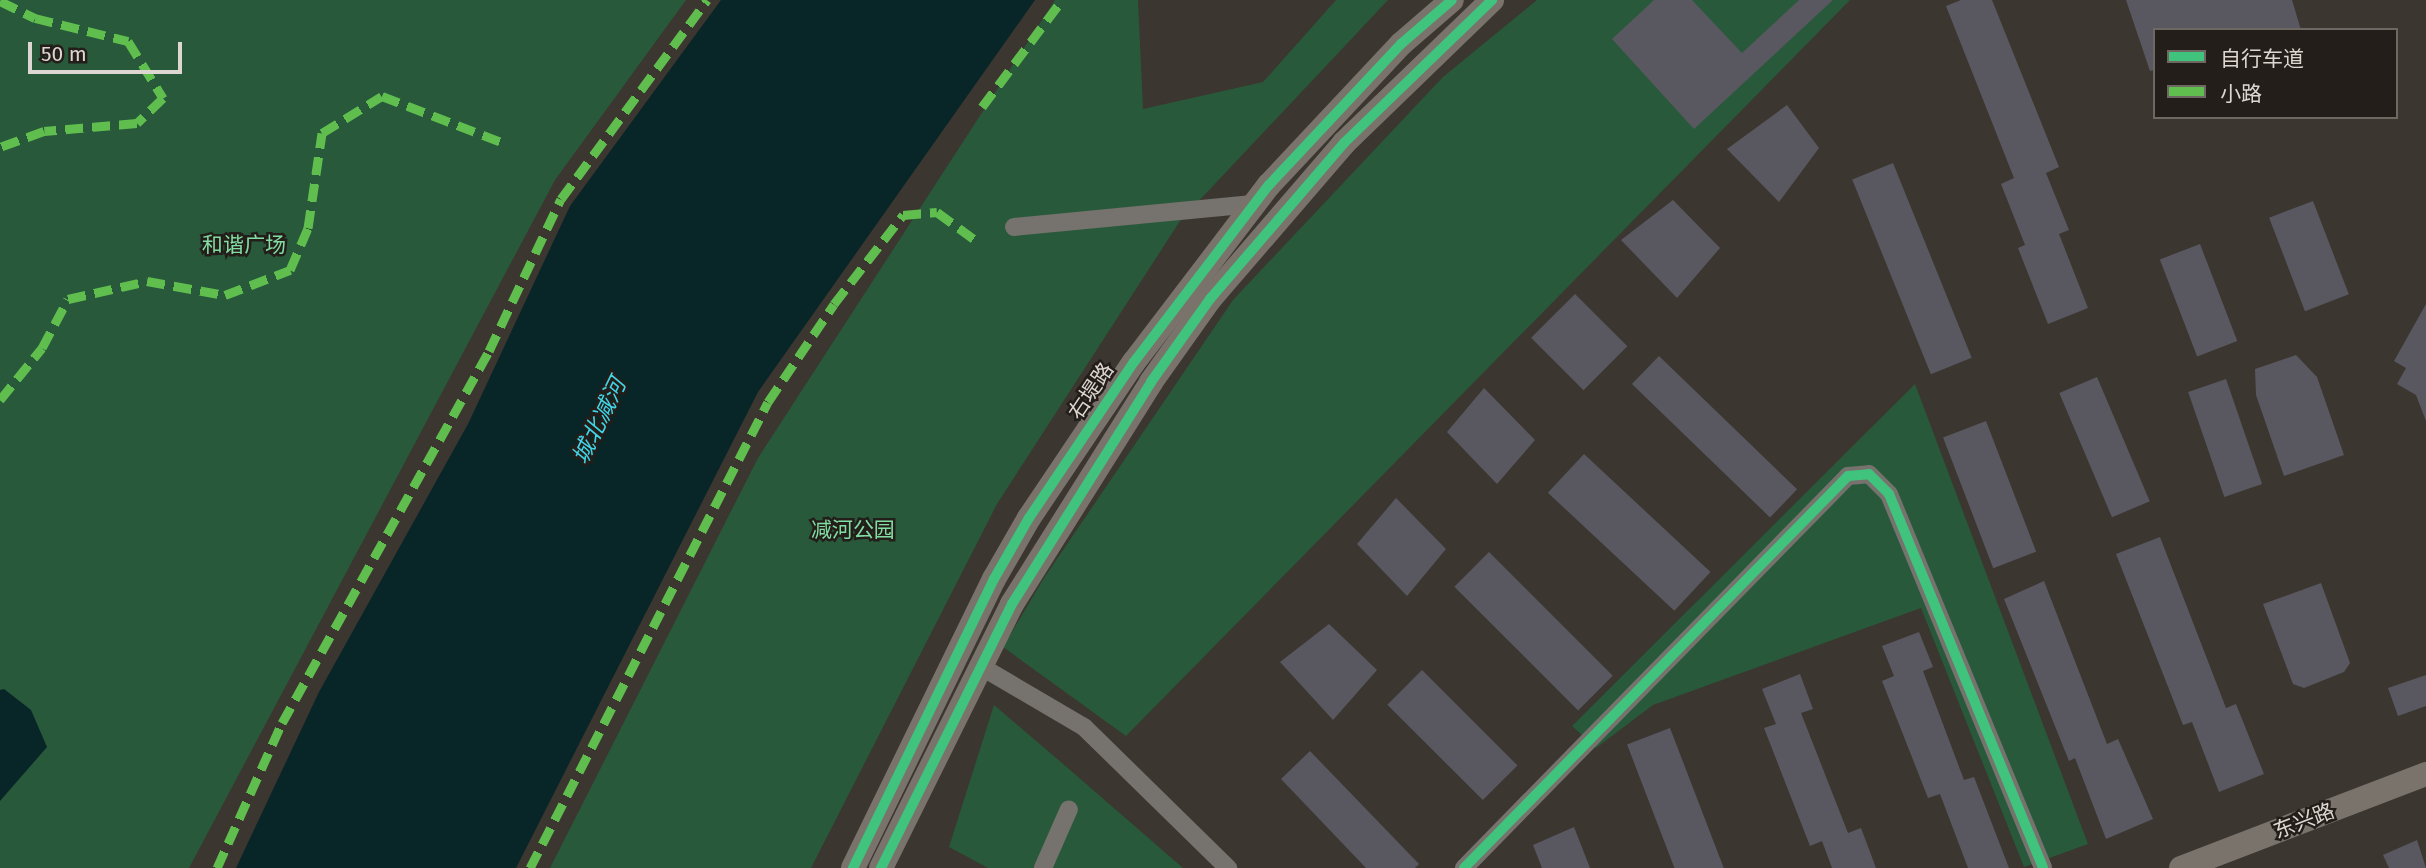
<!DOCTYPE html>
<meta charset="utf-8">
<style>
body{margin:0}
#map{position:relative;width:2426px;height:868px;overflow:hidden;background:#3b3630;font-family:"Fira Sans","Noto Sans SC",sans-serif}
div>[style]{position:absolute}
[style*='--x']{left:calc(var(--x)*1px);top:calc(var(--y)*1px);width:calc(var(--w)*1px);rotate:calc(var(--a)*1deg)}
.green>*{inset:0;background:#28593a}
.water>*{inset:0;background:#082528}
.building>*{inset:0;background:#595860;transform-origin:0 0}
.street>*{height:18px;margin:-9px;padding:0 9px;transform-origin:9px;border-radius:9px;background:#76726e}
.secondary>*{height:24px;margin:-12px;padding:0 12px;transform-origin:12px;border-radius:12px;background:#79736c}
.quiet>*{height:9px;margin-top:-4.5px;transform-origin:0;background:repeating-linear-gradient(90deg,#5fbe4e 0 18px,transparent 0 27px)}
.cycleway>*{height:10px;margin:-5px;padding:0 5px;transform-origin:5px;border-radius:5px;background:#40c37c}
span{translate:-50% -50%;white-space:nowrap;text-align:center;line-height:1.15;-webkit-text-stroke:5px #231e1a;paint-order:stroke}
.park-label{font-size:21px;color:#81dda1}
.street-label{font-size:21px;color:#ded7d1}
.water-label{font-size:23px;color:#3ed5e7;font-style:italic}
.legend{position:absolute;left:2153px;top:28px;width:245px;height:91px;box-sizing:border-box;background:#231e1a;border:2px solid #6e6863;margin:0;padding:9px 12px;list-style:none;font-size:21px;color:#ded7d1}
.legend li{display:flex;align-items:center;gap:14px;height:35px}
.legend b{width:35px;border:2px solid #6e6863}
.scale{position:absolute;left:28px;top:42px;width:154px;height:32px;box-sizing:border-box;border:4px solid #ded7d1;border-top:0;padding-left:9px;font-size:21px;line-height:24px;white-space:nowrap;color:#ded7d1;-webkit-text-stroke:5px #231e1a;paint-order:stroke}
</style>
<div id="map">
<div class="green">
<i style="clip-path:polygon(0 0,686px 0,555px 180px,189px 868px,0 868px)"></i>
<i style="clip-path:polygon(1055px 0,1138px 0,1143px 109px,1263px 82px,1336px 0,1388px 0,1180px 221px,997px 504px,811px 868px,550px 868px,758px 458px)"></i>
<i style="clip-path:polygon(1537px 0,1850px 0,1126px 736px,1003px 647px,1044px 578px,1233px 300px,1443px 77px)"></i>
<i style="clip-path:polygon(1915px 384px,2088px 844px,2024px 867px,1921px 608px,1653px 705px,1596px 748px,1572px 726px)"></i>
<i style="clip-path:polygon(994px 705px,1062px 763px,1183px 868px,988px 868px,949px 847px)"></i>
</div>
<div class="water">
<i style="clip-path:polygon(721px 0,1035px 0,758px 392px,516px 868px,236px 868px,319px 692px,468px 424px,570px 206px)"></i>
<i style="clip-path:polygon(4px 689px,31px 710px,47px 747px,0 801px,0 690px)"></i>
</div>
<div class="building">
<i style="clip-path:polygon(1654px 0,1692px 0,1742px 53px,1799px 0,1833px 0,1694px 129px,1612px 39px)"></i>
<i style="clip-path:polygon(1961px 0,1992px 0,2059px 167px,2046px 173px,2069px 230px,2059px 234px,2088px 308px,2048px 324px,2018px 248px,2025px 245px,2001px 184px,2014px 178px,1946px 6px)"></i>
<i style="clip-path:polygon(2126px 0,2292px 0,2301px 30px,2155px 30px,2155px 70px,2150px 71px)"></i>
<i style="clip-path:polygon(1787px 105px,1819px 148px,1779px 202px,1727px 149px)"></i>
<i style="left:1893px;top:163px;width:210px;height:44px;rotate:68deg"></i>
<i style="clip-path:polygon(1673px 200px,1720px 248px,1677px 298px,1621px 240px)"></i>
<i style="left:2313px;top:201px;width:100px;height:47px;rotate:69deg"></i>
<i style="left:2200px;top:244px;width:104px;height:43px;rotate:69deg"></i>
<i style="left:1575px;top:294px;width:74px;height:62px;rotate:45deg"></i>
<i style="clip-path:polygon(2426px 304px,2426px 421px,2416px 395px,2397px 384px,2406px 368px,2394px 361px)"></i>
<i style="clip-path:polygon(2296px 355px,2317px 377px,2344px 455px,2284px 476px,2256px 395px,2255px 369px)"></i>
<i style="left:1659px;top:356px;width:192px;height:39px;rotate:44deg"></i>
<i style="left:2097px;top:377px;width:135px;height:41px;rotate:67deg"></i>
<i style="left:2226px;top:379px;width:111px;height:40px;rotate:71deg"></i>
<i style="clip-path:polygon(1484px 388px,1535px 440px,1497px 484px,1447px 432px)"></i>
<i style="left:1986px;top:421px;width:140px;height:46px;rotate:69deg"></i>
<i style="left:1584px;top:454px;width:173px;height:53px;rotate:43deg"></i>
<i style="clip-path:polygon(1396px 498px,1446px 549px,1407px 596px,1357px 544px)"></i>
<i style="clip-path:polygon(2160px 537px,2226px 708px,2236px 704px,2264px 774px,2219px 792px,2192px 722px,2183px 725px,2116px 554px)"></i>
<i style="left:1489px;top:552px;width:175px;height:49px;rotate:45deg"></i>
<i style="clip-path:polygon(2044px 581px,2107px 744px,2118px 739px,2153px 819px,2106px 839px,2075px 758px,2069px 761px,2004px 599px)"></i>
<i style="clip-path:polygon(2321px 583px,2350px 663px,2344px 672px,2304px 688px,2293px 684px,2263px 604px)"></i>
<i style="clip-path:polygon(1329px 624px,1377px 670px,1333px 720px,1280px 662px)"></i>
<i style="clip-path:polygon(1919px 632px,1933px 667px,1923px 671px,1964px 780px,1974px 777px,2009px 868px,1968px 868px,1940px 794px,1928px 798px,1882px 681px,1894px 676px,1882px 646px)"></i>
<i style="left:1422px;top:670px;width:135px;height:49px;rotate:45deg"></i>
<i style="clip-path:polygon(1800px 674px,1813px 709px,1801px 713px,1848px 833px,1861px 828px,1876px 868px,1832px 868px,1822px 841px,1810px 846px,1764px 728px,1776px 724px,1762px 689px)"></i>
<i style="clip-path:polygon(2426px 675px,2426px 706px,2398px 716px,2388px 688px)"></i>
<i style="left:1670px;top:728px;width:150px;height:46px;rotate:69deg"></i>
<i style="clip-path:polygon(1310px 751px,1419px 864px,1415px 868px,1366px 868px,1281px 779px)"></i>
<i style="clip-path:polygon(1574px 827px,1590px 868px,1542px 868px,1533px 845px)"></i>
<i style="clip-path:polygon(2417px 840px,2426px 868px,2389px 868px,2383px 855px)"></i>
</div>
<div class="street">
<i style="--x:1014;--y:227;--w:240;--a:-5.5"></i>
<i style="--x:980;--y:666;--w:121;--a:30.4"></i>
<i style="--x:1084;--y:727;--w:202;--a:44.4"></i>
<i style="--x:1043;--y:868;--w:64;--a:-66.2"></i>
<i style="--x:1464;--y:868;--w:549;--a:-45.59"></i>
<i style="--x:1848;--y:476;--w:21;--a:-5"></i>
<i style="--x:1869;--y:474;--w:28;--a:45"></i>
<i style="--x:1889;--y:494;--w:404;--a:67.6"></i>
</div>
<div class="secondary">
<i style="--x:853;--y:868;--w:322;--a:-64"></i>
<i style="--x:994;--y:579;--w:70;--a:-60.2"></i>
<i style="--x:1029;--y:518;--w:188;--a:-56.1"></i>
<i style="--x:1134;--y:362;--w:223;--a:-52.7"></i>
<i style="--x:1269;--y:185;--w:193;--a:-46.9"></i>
<i style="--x:1401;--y:44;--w:67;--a:-40.8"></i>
<i style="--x:881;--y:868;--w:295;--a:-63.6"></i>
<i style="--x:1012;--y:604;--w:262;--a:-57.9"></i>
<i style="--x:1151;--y:382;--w:102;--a:-54.6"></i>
<i style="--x:1210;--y:299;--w:206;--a:-49.3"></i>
<i style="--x:1344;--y:143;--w:206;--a:-44"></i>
<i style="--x:2181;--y:868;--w:262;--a:-21"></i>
</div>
<div class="quiet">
<i style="--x:0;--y:1;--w:39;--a:26"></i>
<i style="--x:35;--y:18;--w:96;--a:13.9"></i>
<i style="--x:128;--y:41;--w:67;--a:58.4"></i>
<i style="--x:163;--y:98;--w:36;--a:136"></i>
<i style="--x:137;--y:123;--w:93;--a:175.1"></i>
<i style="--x:44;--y:131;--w:47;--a:160"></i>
<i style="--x:982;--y:107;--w:134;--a:-53.2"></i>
<i style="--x:0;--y:400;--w:67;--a:-51.1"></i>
<i style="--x:42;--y:348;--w:55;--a:-62"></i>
<i style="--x:68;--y:299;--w:81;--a:-12.8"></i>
<i style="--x:147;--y:281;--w:79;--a:10.2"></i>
<i style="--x:225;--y:295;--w:70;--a:-21"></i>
<i style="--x:290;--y:270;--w:46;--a:-66.8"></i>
<i style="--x:308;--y:228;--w:96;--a:-81.6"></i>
<i style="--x:322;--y:133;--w:70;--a:-31.7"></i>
<i style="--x:382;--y:96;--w:131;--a:21.1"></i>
<i style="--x:217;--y:868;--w:159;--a:-65.9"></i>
<i style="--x:282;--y:723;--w:426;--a:-60.9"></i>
<i style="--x:489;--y:351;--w:168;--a:-64.7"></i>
<i style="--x:561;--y:199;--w:247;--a:-53.7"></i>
<i style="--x:530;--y:868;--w:523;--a:-62.95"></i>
<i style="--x:768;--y:402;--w:118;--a:-56"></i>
<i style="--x:834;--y:304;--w:113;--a:-52.2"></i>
<i style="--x:903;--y:215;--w:34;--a:-5"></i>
<i style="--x:937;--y:212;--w:51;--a:36.2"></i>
</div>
<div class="cycleway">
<i style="--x:853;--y:868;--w:322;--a:-64"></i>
<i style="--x:994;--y:579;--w:70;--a:-60.2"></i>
<i style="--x:1029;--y:518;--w:188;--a:-56.1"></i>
<i style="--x:1134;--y:362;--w:223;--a:-52.7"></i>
<i style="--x:1269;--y:185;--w:193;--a:-46.9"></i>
<i style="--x:1401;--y:44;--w:67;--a:-40.8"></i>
<i style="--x:881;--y:868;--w:295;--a:-63.6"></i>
<i style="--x:1012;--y:604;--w:262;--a:-57.9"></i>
<i style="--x:1151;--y:382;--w:102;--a:-54.6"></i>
<i style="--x:1210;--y:299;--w:206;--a:-49.3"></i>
<i style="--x:1344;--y:143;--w:206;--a:-44"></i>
<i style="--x:1464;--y:868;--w:549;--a:-45.59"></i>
<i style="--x:1848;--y:476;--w:21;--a:-5"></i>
<i style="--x:1869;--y:474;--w:28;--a:45"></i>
<i style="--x:1889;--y:494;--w:404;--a:67.6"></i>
</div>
<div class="park-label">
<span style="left:244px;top:245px">和谐广场</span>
<span style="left:853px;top:530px">减河公园</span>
</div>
<div class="street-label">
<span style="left:1091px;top:391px;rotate:-56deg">右堤路</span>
<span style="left:2304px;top:821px;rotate:-21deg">东兴路</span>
</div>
<div class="water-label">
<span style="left:599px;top:421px;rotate:-64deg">城北减河</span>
</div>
<ul class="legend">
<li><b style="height:9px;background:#40c37c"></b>自行车道</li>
<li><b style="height:9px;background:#5fbe4e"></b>小路</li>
</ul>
<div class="scale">50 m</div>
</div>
